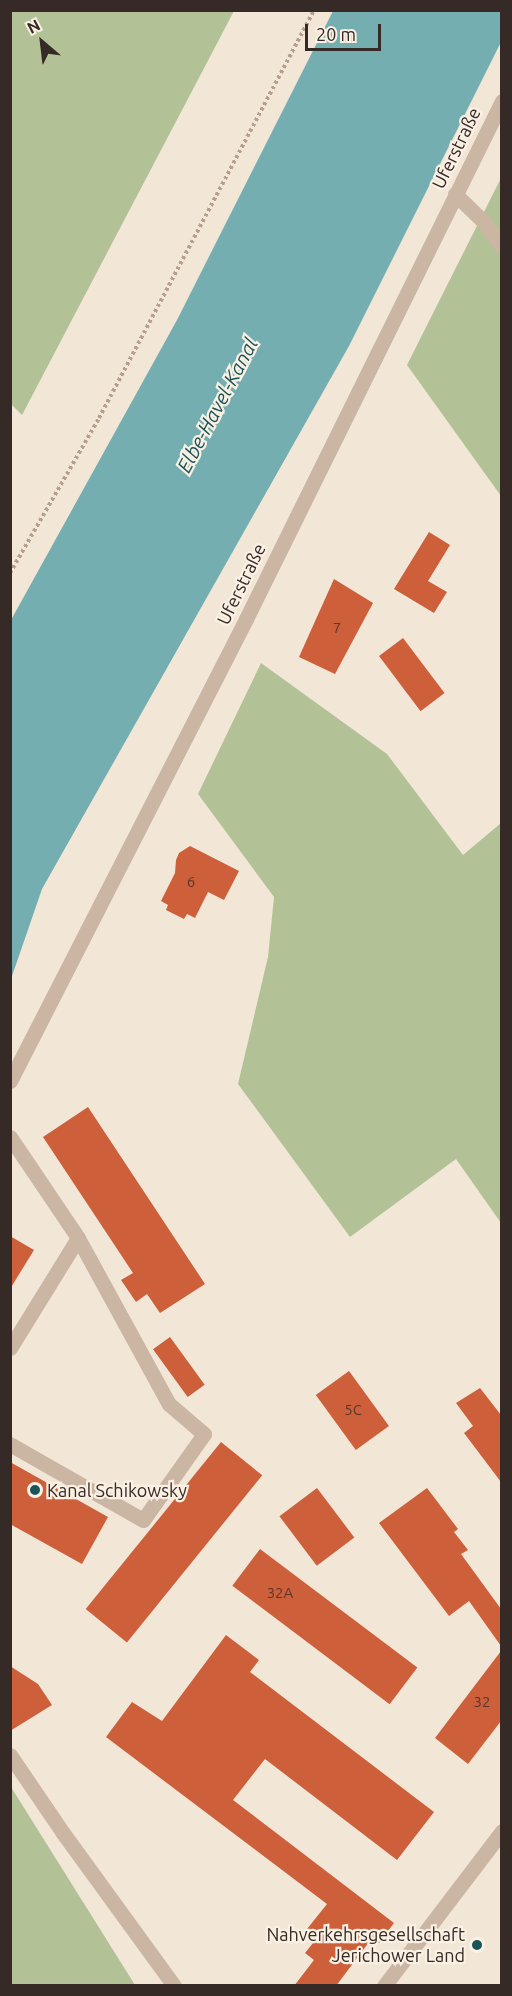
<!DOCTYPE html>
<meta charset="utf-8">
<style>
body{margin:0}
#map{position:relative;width:512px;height:1996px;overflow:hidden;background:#f2e6d7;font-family:Ubuntu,sans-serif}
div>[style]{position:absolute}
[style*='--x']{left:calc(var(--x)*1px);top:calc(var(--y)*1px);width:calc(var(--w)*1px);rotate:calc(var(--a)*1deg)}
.green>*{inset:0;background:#b3c296}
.water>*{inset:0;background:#74aeb1}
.building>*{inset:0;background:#cd5f3a;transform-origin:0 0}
.path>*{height:4px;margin-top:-2px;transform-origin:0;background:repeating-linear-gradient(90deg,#b69f8d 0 3px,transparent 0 6px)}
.minor>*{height:15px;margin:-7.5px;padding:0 7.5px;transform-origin:7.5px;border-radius:7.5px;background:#cbb5a3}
.dots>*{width:16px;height:16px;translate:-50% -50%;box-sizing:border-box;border:3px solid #faf0e3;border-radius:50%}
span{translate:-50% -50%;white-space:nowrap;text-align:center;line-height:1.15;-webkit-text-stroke:4.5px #faf0e3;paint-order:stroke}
.number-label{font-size:15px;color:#5b372a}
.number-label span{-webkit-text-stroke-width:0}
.street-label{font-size:18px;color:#352a25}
.poi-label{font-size:18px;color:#352a25}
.left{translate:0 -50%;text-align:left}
.right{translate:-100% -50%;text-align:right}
.water-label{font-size:20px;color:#195458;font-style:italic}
.frame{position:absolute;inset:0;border:12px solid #352a25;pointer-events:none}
.north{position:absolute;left:12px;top:12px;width:60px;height:60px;-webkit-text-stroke:4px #faf0e3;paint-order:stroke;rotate:332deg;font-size:16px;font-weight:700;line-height:24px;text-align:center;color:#352a25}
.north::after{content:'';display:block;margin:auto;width:21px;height:27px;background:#352a25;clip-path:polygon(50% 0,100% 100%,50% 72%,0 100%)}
.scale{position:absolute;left:305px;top:24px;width:76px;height:27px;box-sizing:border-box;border:3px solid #352a25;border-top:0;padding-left:8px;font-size:18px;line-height:21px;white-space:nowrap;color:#352a25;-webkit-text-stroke:4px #faf0e3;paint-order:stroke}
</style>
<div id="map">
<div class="green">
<i style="clip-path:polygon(11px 10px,234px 11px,22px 415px,10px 403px)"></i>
<i style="clip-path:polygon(501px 178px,501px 496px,407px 365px)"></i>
<i style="clip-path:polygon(261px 663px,387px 754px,463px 855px,501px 823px,501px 1223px,456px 1159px,350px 1237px,238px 1084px,268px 957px,274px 897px,198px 794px)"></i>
<i style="clip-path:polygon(11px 1787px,135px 1985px,11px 1985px)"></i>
</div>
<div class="water">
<i style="clip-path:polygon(333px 11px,501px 11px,501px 42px,349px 346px,42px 889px,11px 979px,11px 620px,177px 320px)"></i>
</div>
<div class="building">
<i style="clip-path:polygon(429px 532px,450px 545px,428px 581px,447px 592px,434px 613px,394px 589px)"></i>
<i style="clip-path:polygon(334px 579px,373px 603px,335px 674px,299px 657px)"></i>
<i style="left:403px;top:638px;width:69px;height:30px;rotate:53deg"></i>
<i style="clip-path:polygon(190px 846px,239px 871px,224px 900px,208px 892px,195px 918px,187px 914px,184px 919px,166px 910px,168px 905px,161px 901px,175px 873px,176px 860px,179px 853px)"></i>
<i style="clip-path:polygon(88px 1107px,205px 1284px,160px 1313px,147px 1294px,136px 1302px,121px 1280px,133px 1273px,43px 1137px)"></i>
<i style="clip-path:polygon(10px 1236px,34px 1250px,10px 1289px)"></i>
<i style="left:170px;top:1337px;width:59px;height:21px;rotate:54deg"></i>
<i style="left:349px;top:1371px;width:68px;height:41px;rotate:54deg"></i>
<i style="clip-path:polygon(480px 1388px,501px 1415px,501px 1482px,464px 1433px,473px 1426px,456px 1403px)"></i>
<i style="left:221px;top:1442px;width:53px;height:215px;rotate:39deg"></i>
<i style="clip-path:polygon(10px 1462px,108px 1517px,82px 1564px,10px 1524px)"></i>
<i style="left:317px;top:1488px;width:62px;height:47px;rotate:53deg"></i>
<i style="clip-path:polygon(427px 1488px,458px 1529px,454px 1532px,468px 1550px,461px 1554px,501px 1609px,501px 1646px,469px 1601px,449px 1616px,379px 1523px)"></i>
<i style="left:260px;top:1549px;width:197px;height:46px;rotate:37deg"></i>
<i style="clip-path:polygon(226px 1635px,259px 1660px,250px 1672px,434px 1812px,397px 1860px,265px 1759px,233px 1800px,394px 1923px,379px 1943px,372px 1938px,336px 1986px,294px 1986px,314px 1960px,305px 1953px,317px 1938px,307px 1929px,327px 1904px,106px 1737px,132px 1702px,162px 1721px)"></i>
<i style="clip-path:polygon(501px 1651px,501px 1721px,468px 1764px,435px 1738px)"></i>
<i style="clip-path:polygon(10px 1666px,38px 1684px,52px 1705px,10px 1731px)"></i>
</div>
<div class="path">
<i style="--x:10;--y:573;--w:179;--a:-60.1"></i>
<i style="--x:99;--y:418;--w:461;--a:-62.2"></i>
</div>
<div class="minor">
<i style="--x:455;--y:194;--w:40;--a:44"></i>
<i style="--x:484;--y:222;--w:31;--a:54"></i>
<i style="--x:10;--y:1081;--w:519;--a:-62.94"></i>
<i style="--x:246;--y:619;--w:578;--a:-63.7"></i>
<i style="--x:10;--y:1137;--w:122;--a:56"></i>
<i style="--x:78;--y:1238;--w:189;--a:61.3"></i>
<i style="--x:169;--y:1404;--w:46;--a:40.6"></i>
<i style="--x:204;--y:1434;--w:105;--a:125.3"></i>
<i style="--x:143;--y:1520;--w:153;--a:-150.3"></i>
<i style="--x:10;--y:1348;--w:129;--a:-58.3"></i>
<i style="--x:10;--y:1755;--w:94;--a:55.8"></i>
<i style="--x:63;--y:1833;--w:189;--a:54"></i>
<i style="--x:384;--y:1986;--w:195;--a:-52.7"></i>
</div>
<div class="dots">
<i style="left:35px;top:1490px;background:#195458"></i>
<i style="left:477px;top:1945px;background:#195458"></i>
</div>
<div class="number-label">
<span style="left:337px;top:628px">7</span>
<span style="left:191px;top:882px">6</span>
<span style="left:353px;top:1410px">5C</span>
<span style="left:280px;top:1593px">32A</span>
<span style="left:482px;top:1702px">32</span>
</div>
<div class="street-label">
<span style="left:456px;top:148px;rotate:-64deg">Uferstraße</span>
<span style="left:241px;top:584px;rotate:-64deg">Uferstraße</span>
</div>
<div class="poi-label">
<span class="left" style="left:47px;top:1490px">Kanal Schikowsky</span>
<span class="right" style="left:465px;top:1945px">Nahverkehrsgesellschaft<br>Jerichower Land</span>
</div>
<div class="water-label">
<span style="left:217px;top:405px;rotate:-62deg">Elbe-Havel-Kanal</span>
</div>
<div class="frame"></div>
<div class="north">N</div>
<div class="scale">20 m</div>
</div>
